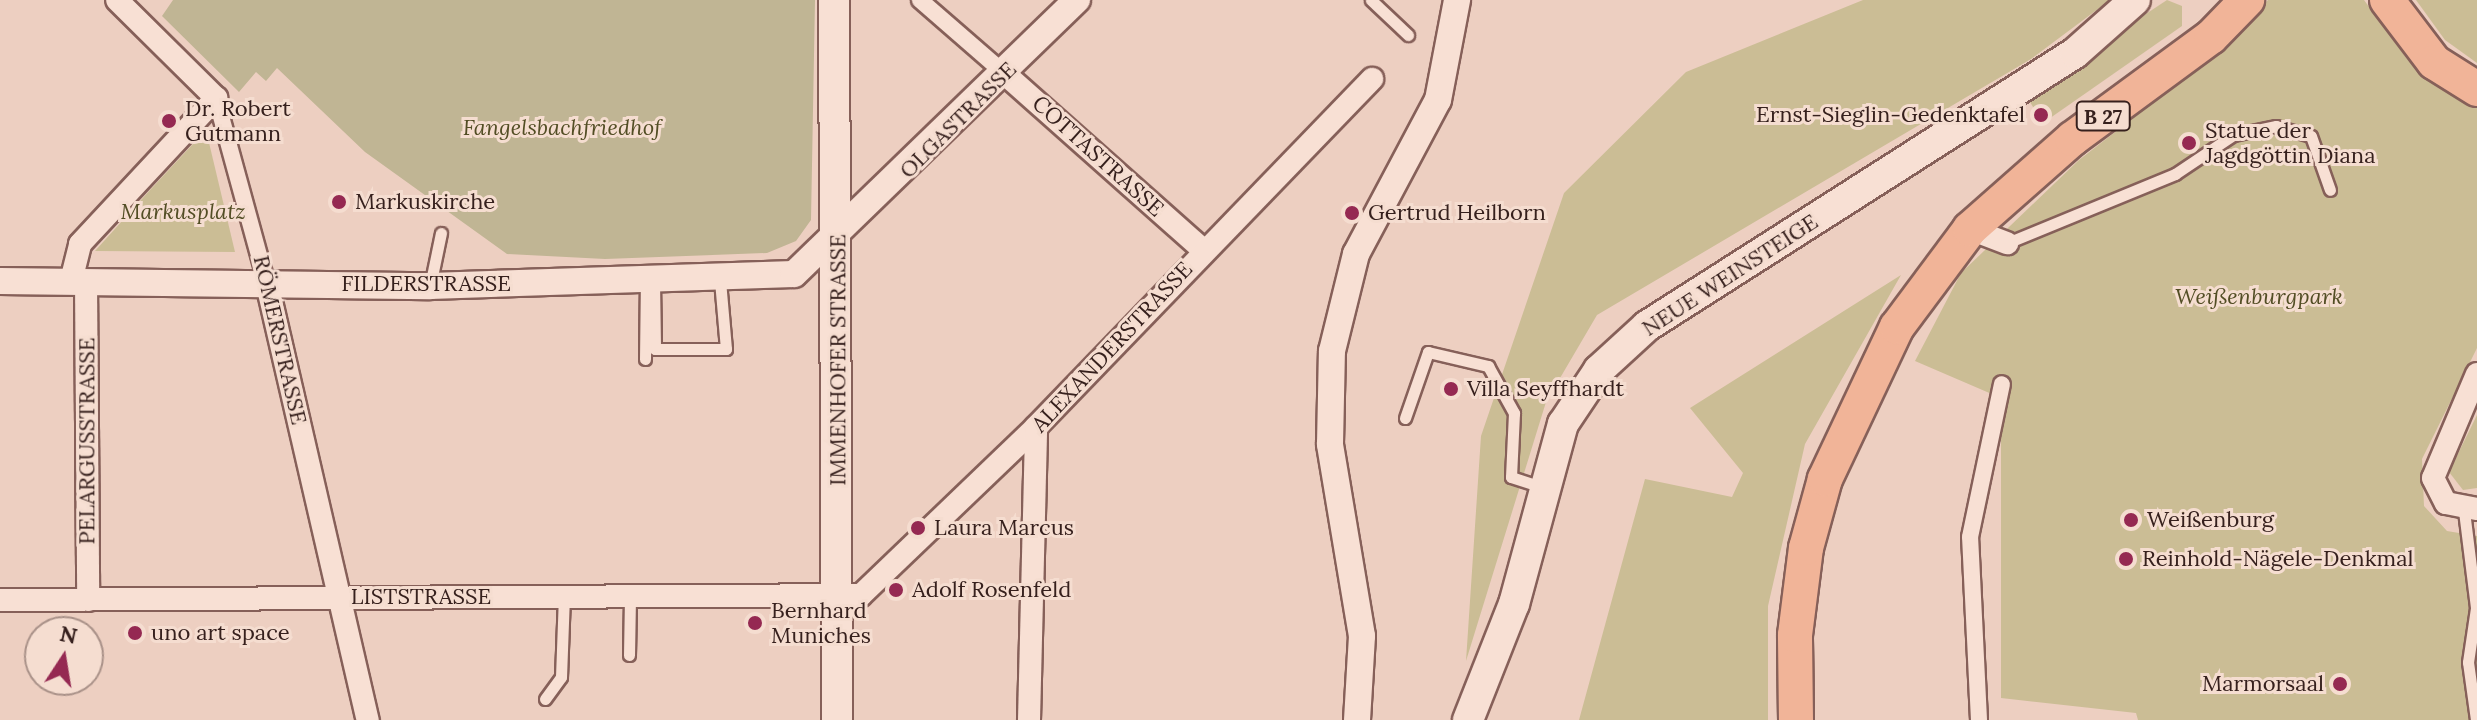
<!DOCTYPE html>
<meta charset="utf-8">
<style>
body{margin:0}
#map{position:relative;width:2477px;height:720px;overflow:hidden;background:#edcfc1;font-family:Lora,serif}
div>[style]{position:absolute}
[style*='--x']{left:calc(var(--x)*1px);top:calc(var(--y)*1px);width:calc(var(--w)*1px);rotate:calc(var(--a)*1deg)}
.green>*{inset:0;background:#cbbd95}
.cemetery>*{inset:0;background:#c0b594}
.roads{filter:drop-shadow(2px 0 #866059) drop-shadow(-2px 0 #866059) drop-shadow(0 2px #866059) drop-shadow(0 -2px #866059)}
.service>*{height:11px;margin:-5.5px;padding:0 5.5px;transform-origin:5.5px;border-radius:5.5px;background:#f8e0d4}
.pedestrian>*{height:16px;margin:-8px;padding:0 8px;transform-origin:8px;border-radius:8px;background:#f8e0d4}
.minor>*{height:22px;margin:-11px;padding:0 11px;transform-origin:11px;border-radius:11px;background:#f8e0d4}
.tertiary>*{height:26px;margin:-13px;padding:0 13px;transform-origin:13px;border-radius:13px;background:#f8e0d4}
.secondary>*{height:30px;margin:-15px;padding:0 15px;transform-origin:15px;border-radius:15px;background:#f8e0d4}
.primary>*{height:34px;margin:-17px;padding:0 17px;transform-origin:17px;border-radius:17px;background:#f1b498}
.dots>*{width:22px;height:22px;translate:-50% -50%;box-sizing:border-box;border:4px solid #f5ddd0;border-radius:50%}
span{translate:-50% -50%;white-space:nowrap;text-align:center;line-height:1.15;-webkit-text-stroke:6px #f5ddd0;paint-order:stroke}
.shield-label span{padding:2px 6px;background:#f5ddd0;border:2px solid;border-radius:6px;-webkit-text-stroke-width:0}
.shield-label{font-size:20px;color:#36201d;font-weight:700}
.poi-label{font-size:22px;color:#36201d}
.left{translate:0 -50%;text-align:left}
.right{translate:-100% -50%;text-align:right}
.street-label{font-size:22px;color:#36201d}
.park-label{font-size:22px;color:#524d24;font-style:italic}
.north{position:absolute;left:24px;top:616px;width:80px;height:80px;box-sizing:border-box;background:#f5ddd0;border:2px solid #a99188;border-radius:50%;rotate:12deg;font-size:22px;font-weight:700;line-height:32px;text-align:center;color:#36201d}
.north::after{content:'';display:block;margin:auto;width:28px;height:36px;background:#952952;clip-path:polygon(50% 0,100% 100%,50% 72%,0 100%)}
</style>
<div id="map">
<div class="green">
<i style="clip-path:polygon(1863px 0,2110px 0,2031px 59px,1597px 315px,1546px 402px,1466px 661px,1481px 436px,1564px 193px,1686px 72px)"></i>
<i style="clip-path:polygon(2167px 0,2182px 6px,2182px 26px,2043px 123px,2025px 94px)"></i>
<i style="clip-path:polygon(2268px 0,2364px 0,2407px 59px,2448px 93px,2477px 105px,2477px 348px,2422px 459px,2424px 506px,2447px 531px,2477px 536px,2477px 720px,2138px 720px,2136px 713px,2001px 698px,2001px 398px,1915px 361px,1961px 273px,2079px 160px,2226px 46px)"></i>
<i style="clip-path:polygon(2416px 0,2477px 0,2477px 63px,2445px 40px)"></i>
<i style="clip-path:polygon(206px 130px,235px 252px,95px 251px,150px 190px)"></i>
<i style="clip-path:polygon(1901px 275px,1805px 444px,1768px 606px,1768px 720px,1579px 720px,1645px 479px,1732px 497px,1743px 473px,1690px 408px)"></i>
<i style="clip-path:polygon(2477px 415px,2477px 488px,2463px 490px,2449px 472px)"></i>
</div>
<div class="cemetery">
<i style="clip-path:polygon(173px 0,815px 0,811px 220px,796px 241px,767px 253px,605px 259px,507px 254px,365px 152px,277px 68px,266px 81px,256px 72px,239px 92px,162px 16px)"></i>
</div>
<div class="roads">
<div class="service">
<i style="--x:1371;--y:0;--w:51;--a:43.4"></i>
<i style="--x:2007;--y:243;--w:182;--a:-22.3"></i>
<i style="--x:2175;--y:174;--w:70;--a:-33.9"></i>
<i style="--x:2233;--y:135;--w:44;--a:-11.8"></i>
<i style="--x:2276;--y:126;--w:36;--a:16"></i>
<i style="--x:2311;--y:136;--w:57;--a:70.6"></i>
<i style="--x:654;--y:282;--w:67;--a:89.1"></i>
<i style="--x:655;--y:349;--w:71;--a:0"></i>
<i style="--x:726;--y:349;--w:68;--a:-95"></i>
<i style="--x:430;--y:286;--w:54;--a:-78.3"></i>
<i style="--x:645;--y:359;--w:77;--a:-89.3"></i>
<i style="--x:1405;--y:418;--w:70;--a:-70.8"></i>
<i style="--x:1428;--y:352;--w:62;--a:13.1"></i>
<i style="--x:1488;--y:366;--w:54;--a:61"></i>
<i style="--x:1514;--y:413;--w:64;--a:92.7"></i>
<i style="--x:1511;--y:477;--w:32;--a:18"></i>
<i style="--x:2464;--y:511;--w:98;--a:82.9"></i>
<i style="--x:2476;--y:608;--w:55;--a:98.4"></i>
<i style="--x:2468;--y:662;--w:59;--a:82.1"></i>
<i style="--x:629;--y:655;--w:59;--a:-89"></i>
<i style="--x:545;--y:699;--w:27;--a:-54"></i>
<i style="--x:561;--y:677;--w:81;--a:-87.9"></i>
</div>
<div class="pedestrian">
<i style="--x:920;--y:0;--w:113;--a:41"></i>
<i style="--x:216;--y:98;--w:193;--a:74.7"></i>
<i style="--x:1979;--y:720;--w:183;--a:-92.8"></i>
<i style="--x:1970;--y:537;--w:156;--a:-78.2"></i>
</div>
<div class="minor">
<i style="--x:1005;--y:74;--w:265;--a:41.6"></i>
<i style="--x:1970;--y:229;--w:40;--a:21"></i>
<i style="--x:71;--y:281;--w:38;--a:-76"></i>
<i style="--x:80;--y:244;--w:200;--a:-47"></i>
<i style="--x:216;--y:98;--w:139;--a:-135.3"></i>
<i style="--x:86;--y:281;--w:319;--a:89.6"></i>
<i style="--x:267;--y:284;--w:448;--a:77"></i>
<i style="--x:2477;--y:374;--w:113;--a:112.9"></i>
<i style="--x:2433;--y:478;--w:28;--a:63"></i>
<i style="--x:2446;--y:503;--w:32;--a:11"></i>
<i style="--x:0;--y:600;--w:861;--a:-0.33"></i>
<i style="--x:861;--y:595;--w:243;--a:-43.8"></i>
<i style="--x:1036;--y:427;--w:484;--a:-46"></i>
<i style="--x:1029;--y:720;--w:293;--a:-88.6"></i>
</div>
<div class="tertiary">
<i style="--x:0;--y:281;--w:430;--a:0.7"></i>
<i style="--x:430;--y:286;--w:364;--a:-1.9"></i>
<i style="--x:794;--y:274;--w:394;--a:-44.1"></i>
<i style="--x:1357;--y:720;--w:84;--a:-86.6"></i>
<i style="--x:1362;--y:636;--w:195;--a:-99.5"></i>
<i style="--x:1330;--y:444;--w:93;--a:-88.8"></i>
<i style="--x:1332;--y:351;--w:100;--a:-76.1"></i>
<i style="--x:1356;--y:254;--w:174;--a:-62"></i>
<i style="--x:1438;--y:100;--w:102;--a:-79.2"></i>
</div>
<div class="secondary">
<i style="--x:834;--y:0;--w:720;--a:89.76"></i>
<i style="--x:1468;--y:720;--w:125;--a:-68.4"></i>
<i style="--x:1514;--y:604;--w:187;--a:-74.8"></i>
<i style="--x:1563;--y:424;--w:65;--a:-56.3"></i>
<i style="--x:1599;--y:370;--w:65;--a:-42.5"></i>
<i style="--x:1647;--y:326;--w:508;--a:-32.53"></i>
<i style="--x:2075;--y:53;--w:80;--a:-41.5"></i>
</div>
<div class="primary">
<i style="--x:2387;--y:0;--w:78;--a:52.8"></i>
<i style="--x:2434;--y:62;--w:51;--a:32.1"></i>
<i style="--x:1796;--y:720;--w:85;--a:-90.7"></i>
<i style="--x:1795;--y:635;--w:88;--a:-82.8"></i>
<i style="--x:1806;--y:548;--w:72;--a:-74.6"></i>
<i style="--x:1825;--y:479;--w:168;--a:-64.7"></i>
<i style="--x:1897;--y:327;--w:122;--a:-53.3"></i>
<i style="--x:1970;--y:229;--w:136;--a:-41.4"></i>
<i style="--x:2072;--y:139;--w:172;--a:-36.3"></i>
<i style="--x:2211;--y:37;--w:52;--a:-45.8"></i>
</div>
</div>
<div class="dots">
<i style="left:2041px;top:115px;background:#952952"></i>
<i style="left:169px;top:121px;background:#952952"></i>
<i style="left:2189px;top:143px;background:#952952"></i>
<i style="left:339px;top:202px;background:#952952"></i>
<i style="left:1352px;top:213px;background:#952952"></i>
<i style="left:1451px;top:389px;background:#952952"></i>
<i style="left:2131px;top:520px;background:#952952"></i>
<i style="left:918px;top:528px;background:#952952"></i>
<i style="left:2126px;top:559px;background:#952952"></i>
<i style="left:896px;top:590px;background:#952952"></i>
<i style="left:755px;top:623px;background:#952952"></i>
<i style="left:135px;top:633px;background:#952952"></i>
<i style="left:2340px;top:684px;background:#952952"></i>
</div>
<div class="shield-label">
<span style="left:2103px;top:116px">B 27</span>
</div>
<div class="poi-label">
<span class="left" style="left:185px;top:121px">Dr. Robert<br>Gutmann</span>
<span class="right" style="left:2025px;top:115px">Ernst-Sieglin-Gedenktafel</span>
<span class="left" style="left:2205px;top:143px">Statue der<br>Jagdgöttin Diana</span>
<span class="left" style="left:355px;top:202px">Markuskirche</span>
<span class="left" style="left:1368px;top:213px">Gertrud Heilborn</span>
<span class="left" style="left:1467px;top:389px">Villa Seyffhardt</span>
<span class="left" style="left:2147px;top:520px">Weißenburg</span>
<span class="left" style="left:934px;top:528px">Laura Marcus</span>
<span class="left" style="left:2142px;top:559px">Reinhold-Nägele-Denkmal</span>
<span class="left" style="left:912px;top:590px">Adolf Rosenfeld</span>
<span class="left" style="left:771px;top:623px">Bernhard<br>Muniches</span>
<span class="left" style="left:151px;top:633px">uno art space</span>
<span class="right" style="left:2324px;top:684px">Marmorsaal</span>
</div>
<div class="street-label">
<span style="left:958px;top:120px;rotate:-45deg">OLGASTRASSE</span>
<span style="left:1098px;top:156px;rotate:42deg">COTTASTRASSE</span>
<span style="left:1730px;top:275px;rotate:-33deg">NEUE WEINSTEIGE</span>
<span style="left:426px;top:284px">FILDERSTRASSE</span>
<span style="left:280px;top:340px;rotate:77deg">RÖMERSTRASSE</span>
<span style="left:1112px;top:347px;rotate:-47deg">ALEXANDERSTRASSE</span>
<span style="left:838px;top:360px;rotate:-90deg">IMMENHOFER STRASSE</span>
<span style="left:87px;top:441px;rotate:-90deg">PELARGUSSTRASSE</span>
<span style="left:421px;top:597px">LISTSTRASSE</span>
</div>
<div class="park-label">
<span style="left:562px;top:128px">Fangelsbachfriedhof</span>
<span style="left:183px;top:212px">Markusplatz</span>
<span style="left:2259px;top:297px">Weißenburgpark</span>
</div>
<div class="north">N</div>
</div>
